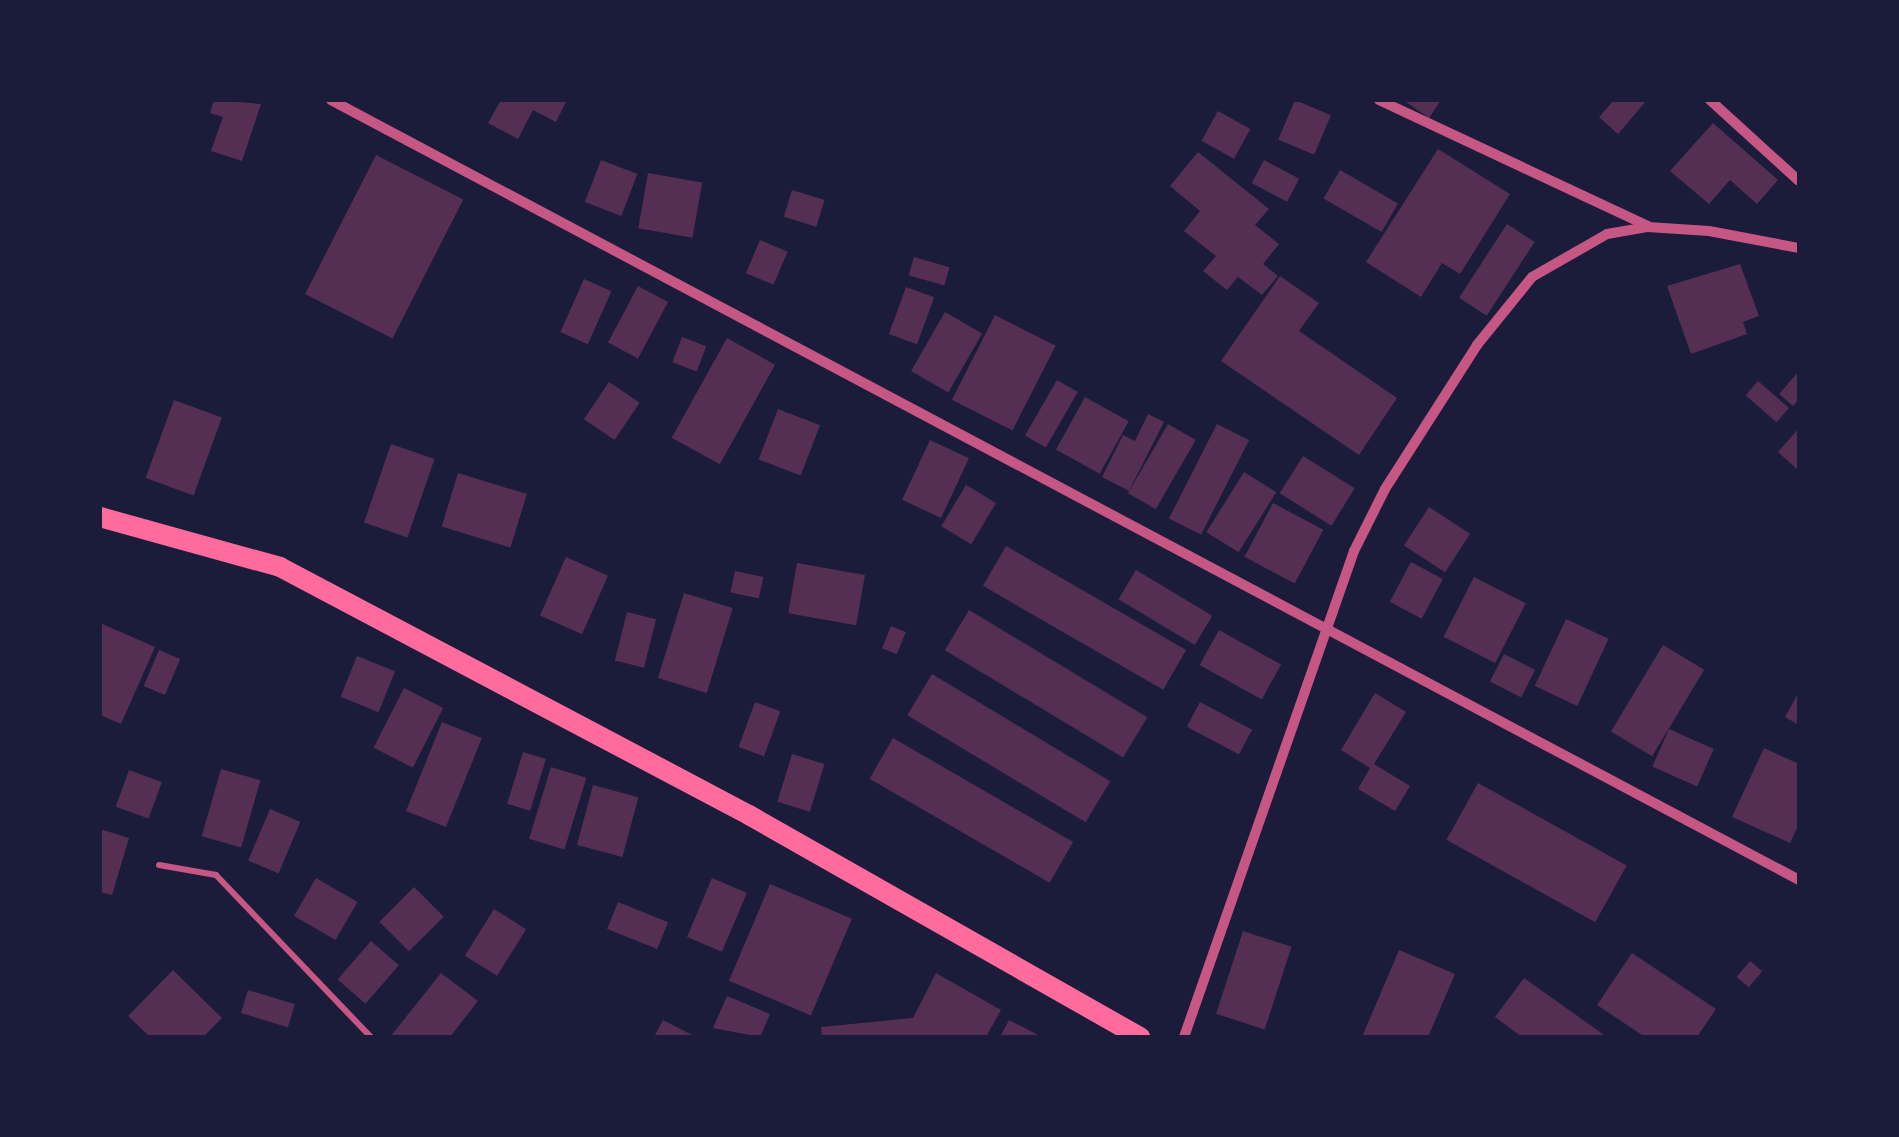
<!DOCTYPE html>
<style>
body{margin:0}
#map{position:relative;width:1899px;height:1137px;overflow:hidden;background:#1b1b3a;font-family:"Alegreya Sans",sans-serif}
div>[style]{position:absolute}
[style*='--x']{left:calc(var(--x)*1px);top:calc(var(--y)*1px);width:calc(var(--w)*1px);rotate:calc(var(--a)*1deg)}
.building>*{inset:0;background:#542f53;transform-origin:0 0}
.service>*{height:6px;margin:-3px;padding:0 3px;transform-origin:3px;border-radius:3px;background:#c65784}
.minor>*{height:10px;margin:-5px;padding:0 5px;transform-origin:5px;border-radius:5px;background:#c65784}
.secondary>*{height:20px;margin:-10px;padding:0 10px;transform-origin:10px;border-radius:10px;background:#ff6b9d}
span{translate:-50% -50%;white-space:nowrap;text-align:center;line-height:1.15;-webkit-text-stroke:8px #1b1b3a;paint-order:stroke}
.frame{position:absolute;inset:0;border:102px solid #1b1b3a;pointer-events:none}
</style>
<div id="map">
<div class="building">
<i style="clip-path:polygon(214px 100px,261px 104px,242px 161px,211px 151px,223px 117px,210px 113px)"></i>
<i style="clip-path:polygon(501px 100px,567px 100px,556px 122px,533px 110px,518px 139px,488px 123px)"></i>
<i style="left:1295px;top:100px;width:39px;height:43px;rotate:23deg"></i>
<i style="clip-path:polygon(1403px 100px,1441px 100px,1429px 118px)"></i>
<i style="clip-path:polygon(1614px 100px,1647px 100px,1618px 134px,1599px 117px)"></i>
<i style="left:1218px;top:111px;width:37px;height:34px;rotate:29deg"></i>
<i style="clip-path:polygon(1713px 123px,1778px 180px,1757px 204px,1730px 180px,1709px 204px,1670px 171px)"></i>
<i style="clip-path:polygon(1438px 149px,1510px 194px,1460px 274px,1442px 263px,1421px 297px,1366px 262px)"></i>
<i style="clip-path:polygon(1198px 152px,1269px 209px,1255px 225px,1279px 244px,1263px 264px,1278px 276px,1262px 295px,1238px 277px,1227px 290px,1203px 271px,1216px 256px,1184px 231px,1200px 211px,1170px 186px)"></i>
<i style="left:376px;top:155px;width:98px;height:156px;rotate:27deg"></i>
<i style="left:601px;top:160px;width:39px;height:45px;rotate:21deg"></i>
<i style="left:1264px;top:160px;width:40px;height:26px;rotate:28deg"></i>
<i style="left:1340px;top:170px;width:67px;height:33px;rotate:30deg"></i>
<i style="left:648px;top:173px;width:55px;height:56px;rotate:10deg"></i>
<i style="left:792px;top:190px;width:34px;height:28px;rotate:17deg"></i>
<i style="left:1507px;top:224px;width:33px;height:88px;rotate:33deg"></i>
<i style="left:760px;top:240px;width:30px;height:36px;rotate:23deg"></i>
<i style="left:914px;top:257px;width:37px;height:19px;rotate:16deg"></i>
<i style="clip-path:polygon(1740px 264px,1759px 316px,1743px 322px,1747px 334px,1691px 354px,1667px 286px)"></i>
<i style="clip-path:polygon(1280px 276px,1319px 303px,1299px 331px,1397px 398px,1359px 455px,1221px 361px)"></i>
<i style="left:584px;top:279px;width:30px;height:58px;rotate:24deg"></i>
<i style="left:638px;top:286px;width:34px;height:64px;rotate:28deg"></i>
<i style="left:906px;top:287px;width:30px;height:50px;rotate:20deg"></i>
<i style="left:945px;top:312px;width:43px;height:68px;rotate:30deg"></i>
<i style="left:995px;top:315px;width:68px;height:95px;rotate:27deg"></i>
<i style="left:682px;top:337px;width:26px;height:27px;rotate:21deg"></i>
<i style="left:727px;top:338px;width:55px;height:114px;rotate:29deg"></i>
<i style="clip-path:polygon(1799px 371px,1799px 399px,1793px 406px,1779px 394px)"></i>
<i style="left:1057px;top:380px;width:24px;height:64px;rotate:30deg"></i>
<i style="left:1758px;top:381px;width:41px;height:19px;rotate:41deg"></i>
<i style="left:609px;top:382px;width:37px;height:45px;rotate:34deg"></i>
<i style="left:1085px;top:397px;width:50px;height:60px;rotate:29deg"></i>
<i style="left:174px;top:400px;width:51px;height:83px;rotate:20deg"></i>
<i style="left:778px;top:409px;width:45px;height:54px;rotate:21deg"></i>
<i style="clip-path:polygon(1148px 414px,1164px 422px,1129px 491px,1102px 477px,1123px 435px,1135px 441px)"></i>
<i style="left:1168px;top:424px;width:32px;height:80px;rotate:30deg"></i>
<i style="left:1217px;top:424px;width:36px;height:106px;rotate:27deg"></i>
<i style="clip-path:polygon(1799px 428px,1799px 471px,1778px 452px)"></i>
<i style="left:930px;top:440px;width:43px;height:66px;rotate:25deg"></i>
<i style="left:391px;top:444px;width:46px;height:83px;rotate:19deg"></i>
<i style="left:1303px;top:456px;width:61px;height:44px;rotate:32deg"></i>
<i style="left:1244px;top:472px;width:38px;height:71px;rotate:32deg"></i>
<i style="left:458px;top:473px;width:72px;height:56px;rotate:17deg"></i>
<i style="left:966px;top:485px;width:35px;height:48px;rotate:31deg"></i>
<i style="left:1273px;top:503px;width:57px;height:61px;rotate:28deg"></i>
<i style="left:1429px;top:507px;width:49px;height:46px;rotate:33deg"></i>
<i style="left:1006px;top:546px;width:208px;height:46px;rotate:30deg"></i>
<i style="left:566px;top:557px;width:46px;height:64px;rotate:24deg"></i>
<i style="left:1411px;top:562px;width:36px;height:45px;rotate:28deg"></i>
<i style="left:797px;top:563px;width:69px;height:51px;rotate:10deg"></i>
<i style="left:1136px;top:570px;width:89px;height:34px;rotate:31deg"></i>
<i style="left:735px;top:571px;width:29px;height:22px;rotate:12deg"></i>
<i style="left:1474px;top:577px;width:58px;height:67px;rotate:27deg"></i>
<i style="left:684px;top:593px;width:51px;height:89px;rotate:17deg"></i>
<i style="left:969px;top:610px;width:208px;height:47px;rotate:31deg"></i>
<i style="left:627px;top:612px;width:30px;height:50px;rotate:14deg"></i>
<i style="left:1566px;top:619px;width:47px;height:74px;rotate:25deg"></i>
<i style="clip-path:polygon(100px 623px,155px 647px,121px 724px,100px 715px)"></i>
<i style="left:891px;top:626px;width:16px;height:24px;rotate:22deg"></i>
<i style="left:1219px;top:630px;width:71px;height:40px;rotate:29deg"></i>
<i style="left:1663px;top:645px;width:48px;height:101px;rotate:31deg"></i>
<i style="left:159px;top:650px;width:23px;height:39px;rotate:23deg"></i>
<i style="left:1504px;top:654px;width:35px;height:31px;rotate:27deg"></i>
<i style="left:357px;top:656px;width:41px;height:44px;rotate:22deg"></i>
<i style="left:932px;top:674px;width:208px;height:48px;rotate:31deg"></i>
<i style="left:404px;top:688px;width:44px;height:67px;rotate:27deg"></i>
<i style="clip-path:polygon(1799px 692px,1799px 725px,1785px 717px)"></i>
<i style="clip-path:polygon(1375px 693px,1406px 712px,1374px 764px,1410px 786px,1395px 811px,1358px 789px,1370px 768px,1341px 750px)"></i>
<i style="left:755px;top:702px;width:27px;height:48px;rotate:20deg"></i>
<i style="left:1200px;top:702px;width:59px;height:28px;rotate:28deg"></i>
<i style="left:442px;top:722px;width:43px;height:96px;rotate:22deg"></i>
<i style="left:1669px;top:729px;width:49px;height:41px;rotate:24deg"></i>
<i style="left:893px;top:738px;width:208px;height:47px;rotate:30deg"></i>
<i style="clip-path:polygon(1764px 748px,1799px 764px,1799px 824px,1790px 843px,1732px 817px)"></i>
<i style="left:523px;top:752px;width:24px;height:54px;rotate:17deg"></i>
<i style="left:792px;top:754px;width:34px;height:50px;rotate:17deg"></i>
<i style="left:551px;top:767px;width:37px;height:75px;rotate:17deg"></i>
<i style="left:221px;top:769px;width:41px;height:70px;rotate:16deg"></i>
<i style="left:129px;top:770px;width:35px;height:39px;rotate:20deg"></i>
<i style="left:1478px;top:783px;width:170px;height:65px;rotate:29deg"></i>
<i style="left:593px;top:785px;width:47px;height:62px;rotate:15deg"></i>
<i style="left:270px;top:809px;width:33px;height:56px;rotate:23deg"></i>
<i style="clip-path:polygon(100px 829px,129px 838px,112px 895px,100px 892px)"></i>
<i style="left:316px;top:878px;width:48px;height:44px;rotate:30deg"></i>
<i style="left:712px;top:878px;width:38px;height:64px;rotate:23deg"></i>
<i style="left:770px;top:884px;width:89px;height:105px;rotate:23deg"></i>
<i style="left:414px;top:887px;width:42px;height:49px;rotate:45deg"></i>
<i style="left:618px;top:902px;width:54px;height:29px;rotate:22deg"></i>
<i style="left:494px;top:909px;width:38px;height:55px;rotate:32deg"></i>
<i style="left:1243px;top:931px;width:51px;height:87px;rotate:18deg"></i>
<i style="left:371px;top:941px;width:37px;height:51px;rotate:41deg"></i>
<i style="clip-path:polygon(1399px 950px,1455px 974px,1428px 1037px,1362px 1037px)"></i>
<i style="clip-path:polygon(1632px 953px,1716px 1009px,1697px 1037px,1645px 1037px,1597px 1005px)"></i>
<i style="left:1750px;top:961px;width:16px;height:21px;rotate:40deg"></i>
<i style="clip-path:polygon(173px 970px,222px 1018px,203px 1037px,150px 1037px,128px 1016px)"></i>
<i style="clip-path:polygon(441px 973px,478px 1001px,450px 1037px,390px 1037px)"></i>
<i style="clip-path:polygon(936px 973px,1001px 1010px,986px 1037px,822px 1037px,821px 1027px,913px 1018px)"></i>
<i style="clip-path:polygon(1524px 978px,1607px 1037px,1522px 1037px,1495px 1017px)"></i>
<i style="left:248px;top:990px;width:49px;height:24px;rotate:17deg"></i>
<i style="clip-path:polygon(727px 996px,770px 1014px,760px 1037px,713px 1028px)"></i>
<i style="clip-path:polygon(663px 1020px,696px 1037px,654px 1037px)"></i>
<i style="clip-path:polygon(1009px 1020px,1042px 1037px,1000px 1037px)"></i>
</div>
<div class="service">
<i style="--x:159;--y:865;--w:58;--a:10"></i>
<i style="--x:216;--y:875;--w:224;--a:46.3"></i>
</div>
<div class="minor">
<i style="--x:331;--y:100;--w:1662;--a:27.98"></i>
<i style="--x:1379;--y:100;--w:297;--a:25.1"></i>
<i style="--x:1710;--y:100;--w:120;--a:42.3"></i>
<i style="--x:1184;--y:1037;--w:515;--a:-70.72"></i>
<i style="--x:1354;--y:551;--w:69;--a:-63.4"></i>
<i style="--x:1385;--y:489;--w:171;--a:-57.4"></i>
<i style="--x:1477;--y:345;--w:87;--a:-51"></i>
<i style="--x:1532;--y:277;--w:86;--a:-29.8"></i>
<i style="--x:1607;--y:234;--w:42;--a:-9.7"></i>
<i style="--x:1648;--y:227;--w:61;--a:3.8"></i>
<i style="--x:1709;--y:231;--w:92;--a:10.7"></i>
</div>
<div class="secondary">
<i style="--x:100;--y:517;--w:187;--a:15.5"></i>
<i style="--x:280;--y:567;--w:531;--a:27.87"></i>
<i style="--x:749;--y:815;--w:450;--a:29.6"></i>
</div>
<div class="frame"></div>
</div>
